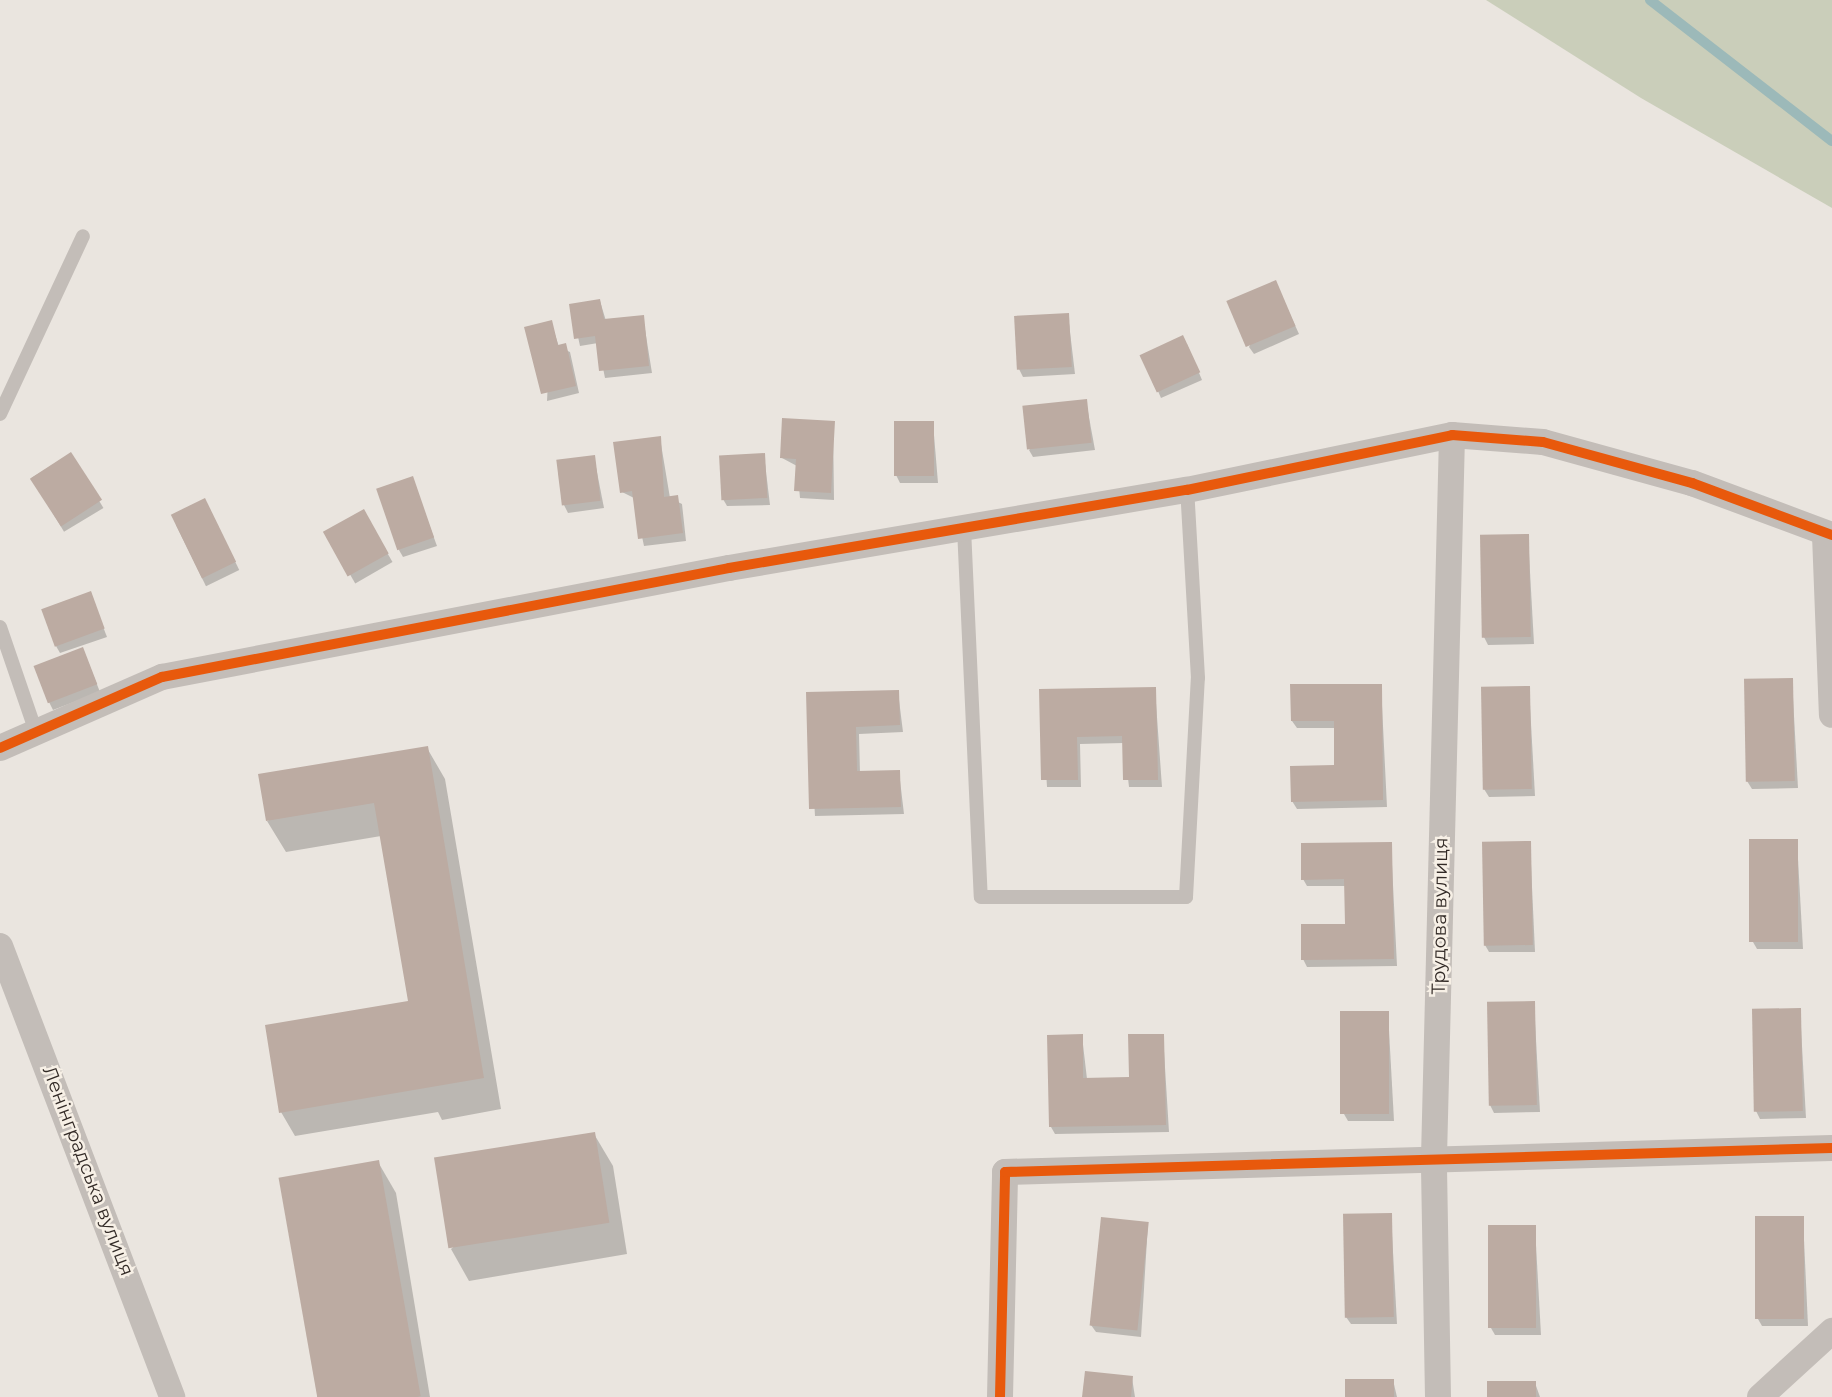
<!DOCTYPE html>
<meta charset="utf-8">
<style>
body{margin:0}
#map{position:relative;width:1832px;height:1397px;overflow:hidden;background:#eae5df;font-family:Montserrat,sans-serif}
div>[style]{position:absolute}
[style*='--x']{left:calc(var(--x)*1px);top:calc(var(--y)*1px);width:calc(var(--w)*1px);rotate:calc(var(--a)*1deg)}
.green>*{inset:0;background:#caceba}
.shadow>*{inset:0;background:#0003;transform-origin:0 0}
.stream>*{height:10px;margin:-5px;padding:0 5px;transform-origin:5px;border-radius:5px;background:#9cb9b9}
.building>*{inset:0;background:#bcaba2;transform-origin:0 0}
.lane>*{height:14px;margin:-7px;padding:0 7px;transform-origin:7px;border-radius:7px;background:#c3bdb8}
.street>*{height:26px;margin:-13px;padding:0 13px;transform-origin:13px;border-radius:13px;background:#c3bdb8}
.cycleway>*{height:10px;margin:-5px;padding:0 5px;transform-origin:5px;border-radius:5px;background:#e8590c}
span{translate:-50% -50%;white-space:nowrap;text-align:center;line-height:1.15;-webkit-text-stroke:5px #f7f0e6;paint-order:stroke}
.street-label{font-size:19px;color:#332b27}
</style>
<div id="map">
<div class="green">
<i style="clip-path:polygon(1486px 0,1832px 0,1832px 208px,1641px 98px)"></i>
</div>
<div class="shadow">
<i style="clip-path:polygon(1279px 290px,1299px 334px,1254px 354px,1249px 347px)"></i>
<i style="clip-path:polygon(600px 301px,606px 321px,643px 317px,652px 373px,605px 378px,598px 343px,580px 346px,571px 305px)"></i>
<i style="clip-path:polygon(1068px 315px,1075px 374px,1023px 377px,1019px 369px)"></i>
<i style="clip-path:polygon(551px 322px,559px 347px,570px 352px,579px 393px,547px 401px)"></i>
<i style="clip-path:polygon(1187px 344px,1202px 380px,1161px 398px,1142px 355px)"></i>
<i style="clip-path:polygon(1086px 401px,1095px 450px,1033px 457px,1029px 450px)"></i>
<i style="clip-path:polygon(833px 423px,834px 500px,800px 498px,797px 466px,782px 458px)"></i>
<i style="clip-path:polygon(933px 423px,938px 483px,900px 483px,896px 475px)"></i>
<i style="clip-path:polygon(660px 438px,670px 498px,682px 504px,686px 541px,644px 546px,634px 498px,622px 492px)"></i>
<i style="left:71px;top:454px;width:63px;height:46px;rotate:59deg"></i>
<i style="clip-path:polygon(764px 455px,770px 505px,727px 506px,723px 499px)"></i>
<i style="clip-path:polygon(594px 457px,604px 508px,568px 513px,564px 505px)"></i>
<i style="clip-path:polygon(412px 478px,437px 546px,403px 557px,399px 550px)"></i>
<i style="left:209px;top:508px;width:69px;height:37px;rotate:64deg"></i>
<i style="left:363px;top:511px;width:59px;height:43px;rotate:60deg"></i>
<i style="clip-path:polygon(1528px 536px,1534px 644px,1488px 645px,1484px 637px)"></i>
<i style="clip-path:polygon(90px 593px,107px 637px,60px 653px,56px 646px)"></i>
<i style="clip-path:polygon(86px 657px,100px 692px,53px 710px,49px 702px)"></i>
<i style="clip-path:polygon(1792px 680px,1798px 788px,1752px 789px,1747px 781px)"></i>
<i style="clip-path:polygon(1381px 685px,1387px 807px,1297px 809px,1292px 801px,1336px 767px,1335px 728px,1297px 728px,1292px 721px)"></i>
<i style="clip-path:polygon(1529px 687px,1535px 796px,1489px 797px,1484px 789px)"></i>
<i style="clip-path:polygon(1155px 689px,1162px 787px,1129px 787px,1124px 743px,1080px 744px,1081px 787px,1047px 787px,1041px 691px)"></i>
<i style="clip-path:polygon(898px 692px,903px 732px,859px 734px,860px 773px,899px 772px,904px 814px,815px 816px,808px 694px)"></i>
<i style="clip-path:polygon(427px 748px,445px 779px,501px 1109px,442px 1120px,438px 1112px,295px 1136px,281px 1112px,409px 1003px,381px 836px,286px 852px,267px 821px)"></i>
<i style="clip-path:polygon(1797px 841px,1803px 949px,1757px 949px,1753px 942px)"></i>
<i style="clip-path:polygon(1530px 843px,1535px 952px,1489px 952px,1485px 945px)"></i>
<i style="clip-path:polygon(1391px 844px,1397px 966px,1307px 967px,1303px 959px,1347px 926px,1346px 886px,1307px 886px,1303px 879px)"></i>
<i style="clip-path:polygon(1534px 1003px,1540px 1112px,1494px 1113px,1490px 1105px)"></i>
<i style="clip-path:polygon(1800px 1010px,1806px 1118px,1760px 1119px,1756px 1111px)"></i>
<i style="clip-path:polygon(1388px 1012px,1394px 1121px,1348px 1121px,1344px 1114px)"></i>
<i style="clip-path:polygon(1163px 1035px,1169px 1132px,1055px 1134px,1051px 1127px,1082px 1036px,1087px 1079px,1130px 1079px)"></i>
<i style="clip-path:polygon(594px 1134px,613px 1166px,627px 1254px,469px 1281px,451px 1249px)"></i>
<i style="clip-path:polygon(378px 1162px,396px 1193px,430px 1397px,317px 1397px)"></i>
<i style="clip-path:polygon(1391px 1215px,1397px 1324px,1351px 1324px,1346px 1317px)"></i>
<i style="clip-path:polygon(1803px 1218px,1808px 1326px,1762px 1326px,1758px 1319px)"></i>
<i style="clip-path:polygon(1148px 1224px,1141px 1337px,1096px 1332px,1091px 1325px)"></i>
<i style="clip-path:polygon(1535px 1227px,1541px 1335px,1495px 1335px,1491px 1328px)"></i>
<i style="clip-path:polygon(1132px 1378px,1135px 1397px,1083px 1397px)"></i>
<i style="clip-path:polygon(1393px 1380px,1397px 1397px,1347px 1397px)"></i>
<i style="clip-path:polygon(1535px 1383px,1540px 1397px,1489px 1397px)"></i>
</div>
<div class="stream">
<i style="--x:1650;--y:0;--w:230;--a:37.8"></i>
</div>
<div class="building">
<i style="left:1276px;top:280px;width:50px;height:54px;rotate:67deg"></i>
<i style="clip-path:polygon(600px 299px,604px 319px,644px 315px,649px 366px,599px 371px,595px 336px,574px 339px,569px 304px)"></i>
<i style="left:1069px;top:313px;width:54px;height:55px;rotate:87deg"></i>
<i style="clip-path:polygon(552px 320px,558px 345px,566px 343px,576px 386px,541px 394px,524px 327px)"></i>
<i style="left:1183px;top:335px;width:41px;height:48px;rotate:65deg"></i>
<i style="left:1087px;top:399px;width:44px;height:65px;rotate:84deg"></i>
<i style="clip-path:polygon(782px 418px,835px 421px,831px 493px,794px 491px,796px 459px,780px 458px)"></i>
<i style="left:894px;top:421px;width:40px;height:55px"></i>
<i style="clip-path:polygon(661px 436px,664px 497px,678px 495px,683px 533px,638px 539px,632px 491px,620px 493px,613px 442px)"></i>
<i style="left:71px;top:452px;width:57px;height:49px;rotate:57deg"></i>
<i style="left:765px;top:453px;width:45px;height:46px;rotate:87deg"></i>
<i style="left:595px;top:455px;width:46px;height:39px;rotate:83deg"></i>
<i style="left:413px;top:476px;width:65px;height:39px;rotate:71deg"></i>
<i style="left:205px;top:498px;width:71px;height:38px;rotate:64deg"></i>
<i style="left:364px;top:509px;width:51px;height:47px;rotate:61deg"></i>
<i style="left:1529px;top:534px;width:103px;height:49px;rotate:89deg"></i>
<i style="left:91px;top:591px;width:40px;height:53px;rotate:70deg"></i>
<i style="left:83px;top:647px;width:40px;height:53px;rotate:69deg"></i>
<i style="left:1793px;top:678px;width:103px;height:49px;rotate:89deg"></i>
<i style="clip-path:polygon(1290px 684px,1382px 684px,1383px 800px,1291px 802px,1290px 766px,1334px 765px,1334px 721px,1291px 721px)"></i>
<i style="left:1530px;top:686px;width:103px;height:49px;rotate:89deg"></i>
<i style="clip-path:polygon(1156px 687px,1158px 780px,1123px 780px,1122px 736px,1077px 737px,1078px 780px,1041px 780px,1039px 689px)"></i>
<i style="clip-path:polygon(899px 690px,900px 725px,856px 727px,857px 771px,900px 770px,901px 807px,809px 809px,806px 692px)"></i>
<i style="clip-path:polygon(428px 746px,484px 1078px,279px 1113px,265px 1025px,408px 1001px,374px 803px,266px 821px,258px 774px)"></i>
<i style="left:1749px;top:839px;width:49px;height:103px"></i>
<i style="left:1531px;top:841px;width:104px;height:49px;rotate:89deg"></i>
<i style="clip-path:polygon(1392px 842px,1394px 959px,1301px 960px,1301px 924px,1345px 924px,1344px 879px,1301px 880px,1301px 843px)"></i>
<i style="left:1535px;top:1001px;width:104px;height:48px;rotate:89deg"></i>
<i style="left:1801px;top:1008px;width:103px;height:49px;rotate:89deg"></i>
<i style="left:1340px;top:1011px;width:49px;height:103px"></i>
<i style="clip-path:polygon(1083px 1034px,1083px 1078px,1129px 1077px,1128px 1034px,1164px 1034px,1166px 1125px,1049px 1127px,1047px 1035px)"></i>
<i style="left:595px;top:1132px;width:92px;height:163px;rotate:81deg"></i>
<i style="left:379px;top:1160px;width:240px;height:102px;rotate:80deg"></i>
<i style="left:1392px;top:1213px;width:104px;height:49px;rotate:89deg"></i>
<i style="left:1755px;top:1216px;width:49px;height:103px"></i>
<i style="left:1101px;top:1217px;width:48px;height:109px;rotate:6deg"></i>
<i style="left:1488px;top:1225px;width:48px;height:103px"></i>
<i style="clip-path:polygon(1085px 1371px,1133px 1376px,1131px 1397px,1082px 1397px)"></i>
<i style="left:1345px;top:1379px;width:49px;height:18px"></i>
<i style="left:1536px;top:1381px;width:16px;height:49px;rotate:90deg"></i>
</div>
<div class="lane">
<i style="--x:0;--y:414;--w:196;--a:-65"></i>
<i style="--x:964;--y:528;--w:369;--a:87.4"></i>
<i style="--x:981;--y:897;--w:205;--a:0"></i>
<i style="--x:1186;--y:897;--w:219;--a:-86.9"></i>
<i style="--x:1198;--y:678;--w:188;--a:-93.3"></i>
<i style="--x:0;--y:627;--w:111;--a:71.1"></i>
</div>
<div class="street">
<i style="--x:1825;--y:535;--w:180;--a:87.8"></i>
<i style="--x:0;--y:748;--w:177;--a:-23.7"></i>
<i style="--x:162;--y:677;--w:577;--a:-10.88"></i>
<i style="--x:729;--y:568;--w:465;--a:-9.7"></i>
<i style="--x:1187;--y:490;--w:271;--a:-11.7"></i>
<i style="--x:1452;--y:435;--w:91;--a:4.4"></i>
<i style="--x:1543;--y:442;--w:155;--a:15.4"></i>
<i style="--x:1692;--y:483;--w:149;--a:20.4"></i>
<i style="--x:0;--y:946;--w:483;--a:69.1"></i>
<i style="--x:1000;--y:1397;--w:225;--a:-88.7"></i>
<i style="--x:1005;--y:1172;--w:827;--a:-1.66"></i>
<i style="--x:1438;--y:1397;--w:240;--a:-91"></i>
<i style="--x:1434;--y:1157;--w:722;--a:-88.57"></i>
<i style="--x:1760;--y:1397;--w:98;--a:-42.5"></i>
</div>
<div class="cycleway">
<i style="--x:0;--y:748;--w:177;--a:-23.7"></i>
<i style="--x:162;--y:677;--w:577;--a:-10.88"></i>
<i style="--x:729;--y:568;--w:465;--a:-9.7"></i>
<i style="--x:1187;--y:490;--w:271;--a:-11.7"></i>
<i style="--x:1452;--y:435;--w:91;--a:4.4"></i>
<i style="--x:1543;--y:442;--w:155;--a:15.4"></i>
<i style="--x:1692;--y:483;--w:149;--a:20.4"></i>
<i style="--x:1000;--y:1397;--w:225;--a:-88.7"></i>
<i style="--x:1005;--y:1172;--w:827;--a:-1.66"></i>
</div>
<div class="street-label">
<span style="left:1440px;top:916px;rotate:-89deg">Трудова вулиця</span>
<span style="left:88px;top:1171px;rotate:69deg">Ленінградська вулиця</span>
</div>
</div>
